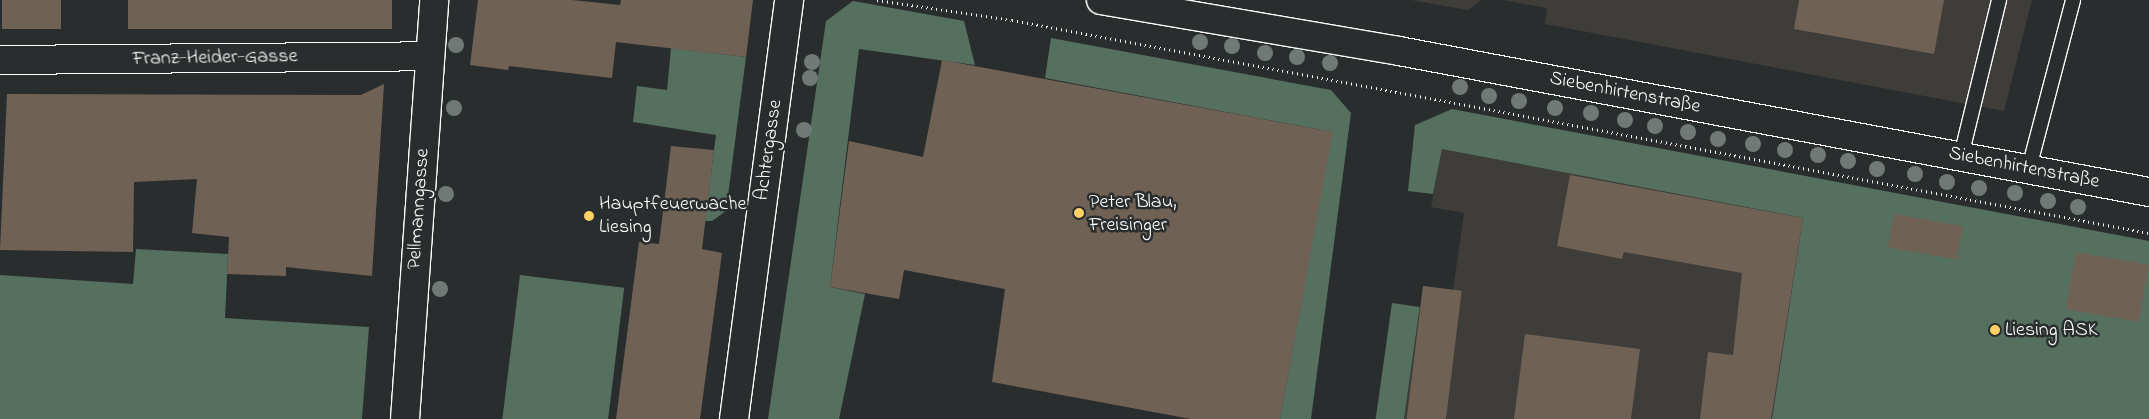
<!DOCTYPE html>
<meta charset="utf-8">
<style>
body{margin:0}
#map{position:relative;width:2149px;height:419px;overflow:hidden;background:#2a2d2e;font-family:"Indie Flower",sans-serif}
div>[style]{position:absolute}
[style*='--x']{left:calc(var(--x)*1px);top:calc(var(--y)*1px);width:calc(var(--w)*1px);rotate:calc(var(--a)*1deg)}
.built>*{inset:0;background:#3f3d3a}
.green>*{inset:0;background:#55705f;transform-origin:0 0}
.building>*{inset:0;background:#6f6255;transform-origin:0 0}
.path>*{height:3px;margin-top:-1.5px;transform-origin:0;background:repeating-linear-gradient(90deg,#fff 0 1px,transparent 0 5px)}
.roads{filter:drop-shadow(1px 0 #fff) drop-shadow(-1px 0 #fff) drop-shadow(0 1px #fff) drop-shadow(0 -1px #fff)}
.service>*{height:14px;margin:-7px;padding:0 7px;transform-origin:7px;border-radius:7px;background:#2a2d2e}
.minor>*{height:28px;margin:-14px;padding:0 14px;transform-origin:14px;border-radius:14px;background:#2a2d2e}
.trees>*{width:16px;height:16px;margin:-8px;border-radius:50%;background:#707975}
.dots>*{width:14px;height:14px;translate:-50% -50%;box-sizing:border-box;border:2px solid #2a2d2e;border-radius:50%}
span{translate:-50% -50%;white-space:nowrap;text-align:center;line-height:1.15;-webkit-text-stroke:5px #2a2d2e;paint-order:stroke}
.street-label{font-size:20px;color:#fff}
.poi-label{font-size:20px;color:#fff}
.left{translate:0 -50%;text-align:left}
</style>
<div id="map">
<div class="built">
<i style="clip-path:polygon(1411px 0,1482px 0,1468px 10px)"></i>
<i style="clip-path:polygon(1503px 0,2032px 0,2004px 111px,1545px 24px,1547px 8px)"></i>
<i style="clip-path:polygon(1442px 149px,1803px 218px,1772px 419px,1404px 419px,1423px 286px,1453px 290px,1464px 213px,1431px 207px)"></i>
</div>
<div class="green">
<i style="clip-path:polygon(853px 1px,964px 21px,975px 65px,859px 49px,830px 287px,865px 294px,839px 419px,768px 419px,826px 21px)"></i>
<i style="clip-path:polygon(1051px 38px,1331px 90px,1351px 113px,1311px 419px,1280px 419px,1332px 132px,1045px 78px)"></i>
<i style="clip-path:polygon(671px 48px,746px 57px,726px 211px,712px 221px,705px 221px,716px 135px,633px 122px,637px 86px,667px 90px)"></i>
<i style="clip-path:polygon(1452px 109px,2149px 241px,2149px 419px,1772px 419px,1803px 218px,1442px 149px,1433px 194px,1408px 191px,1415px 125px)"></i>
<i style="clip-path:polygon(136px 249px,228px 254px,225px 318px,369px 327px,362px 419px,0 419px,0 275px,133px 284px)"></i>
<i style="left:520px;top:275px;width:105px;height:145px;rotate:7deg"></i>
<i style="left:1392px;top:303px;width:28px;height:117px;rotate:8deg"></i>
</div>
<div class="building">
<i style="left:2px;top:0;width:59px;height:29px"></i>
<i style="left:128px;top:0;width:264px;height:29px"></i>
<i style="clip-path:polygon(478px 0,572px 0,620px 5px,621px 0,753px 0,746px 57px,616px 42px,612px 78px,509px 66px,508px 70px,470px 65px)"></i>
<i style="clip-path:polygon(1799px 0,1944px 0,1934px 54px,1794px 29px)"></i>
<i style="clip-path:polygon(942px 60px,1333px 132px,1280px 419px,1191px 419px,992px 382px,1005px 289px,904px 270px,899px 299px,830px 287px,849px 141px,923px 157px)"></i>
<i style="clip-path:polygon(384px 84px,372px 276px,286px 267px,286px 276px,227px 274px,229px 237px,192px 233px,197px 179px,134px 182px,133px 252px,0 250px,7px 94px,361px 95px)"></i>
<i style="clip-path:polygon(671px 146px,714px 150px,702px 249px,722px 253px,700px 419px,616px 419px,639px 242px,659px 244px)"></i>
<i style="clip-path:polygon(1570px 175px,1803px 218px,1771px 419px,1700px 419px,1708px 352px,1733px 355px,1742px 273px,1624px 252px,1622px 259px,1557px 246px)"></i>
<i style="left:1894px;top:214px;width:70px;height:34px;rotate:10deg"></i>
<i style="left:2076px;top:252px;width:74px;height:58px;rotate:10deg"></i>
<i style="left:1423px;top:286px;width:39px;height:134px;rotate:7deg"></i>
<i style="clip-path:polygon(1525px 334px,1640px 349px,1631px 419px,1514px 419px)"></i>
</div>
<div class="path">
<i style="--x:877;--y:0;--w:136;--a:8.4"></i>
<i style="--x:1012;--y:20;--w:1157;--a:10.61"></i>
</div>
<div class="roads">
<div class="service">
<i style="--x:1961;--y:156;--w:161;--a:-76.3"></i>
<i style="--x:2029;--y:168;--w:174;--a:-75.3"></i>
</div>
<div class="minor">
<i style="--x:1101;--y:0;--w:302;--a:9.7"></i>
<i style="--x:1399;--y:51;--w:763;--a:10.65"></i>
<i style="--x:0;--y:60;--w:430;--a:-0.5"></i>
<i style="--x:405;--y:419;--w:420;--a:-86"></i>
<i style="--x:734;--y:419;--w:423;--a:-82.5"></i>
</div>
</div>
<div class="trees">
<i style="left:1200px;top:42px"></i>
<i style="left:456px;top:45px"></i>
<i style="left:1232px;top:46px"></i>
<i style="left:1265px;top:53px"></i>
<i style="left:1297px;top:57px"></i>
<i style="left:812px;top:62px"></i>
<i style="left:1330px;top:63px"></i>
<i style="left:810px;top:78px"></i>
<i style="left:1460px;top:87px"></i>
<i style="left:1489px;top:96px"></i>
<i style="left:1519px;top:101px"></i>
<i style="left:454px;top:108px"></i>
<i style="left:1555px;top:108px"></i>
<i style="left:1591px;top:113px"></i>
<i style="left:1625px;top:120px"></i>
<i style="left:1655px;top:126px"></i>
<i style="left:804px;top:130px"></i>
<i style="left:1688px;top:132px"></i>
<i style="left:1718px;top:139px"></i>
<i style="left:1753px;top:144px"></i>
<i style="left:1785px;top:150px"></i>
<i style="left:1818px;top:155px"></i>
<i style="left:1848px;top:161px"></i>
<i style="left:1877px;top:169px"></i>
<i style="left:1915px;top:174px"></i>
<i style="left:1947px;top:182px"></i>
<i style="left:1979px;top:188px"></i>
<i style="left:2015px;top:193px"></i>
<i style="left:446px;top:194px"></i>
<i style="left:2048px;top:201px"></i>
<i style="left:2078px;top:207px"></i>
<i style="left:440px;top:289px"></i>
</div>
<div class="dots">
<i style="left:1079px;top:213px;background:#ffd166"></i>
<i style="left:589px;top:216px;background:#ffd166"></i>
<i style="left:1995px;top:330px;background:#ffd166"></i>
</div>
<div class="street-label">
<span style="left:215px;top:58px;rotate:-1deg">Franz-Heider-Gasse</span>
<span style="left:1625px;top:93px;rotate:11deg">Siebenhirtenstraße</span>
<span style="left:769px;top:150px;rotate:-82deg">Achtergasse</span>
<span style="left:2024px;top:168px;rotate:11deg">Siebenhirtenstraße</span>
<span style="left:419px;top:209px;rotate:-86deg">Pellmanngasse</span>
</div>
<div class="poi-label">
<span class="left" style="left:1089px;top:214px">Peter Blau,<br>Freisinger</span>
<span class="left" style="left:599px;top:216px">Hauptfeuerwache<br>Liesing</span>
<span class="left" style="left:2005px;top:330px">Liesing ASK</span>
</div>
</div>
